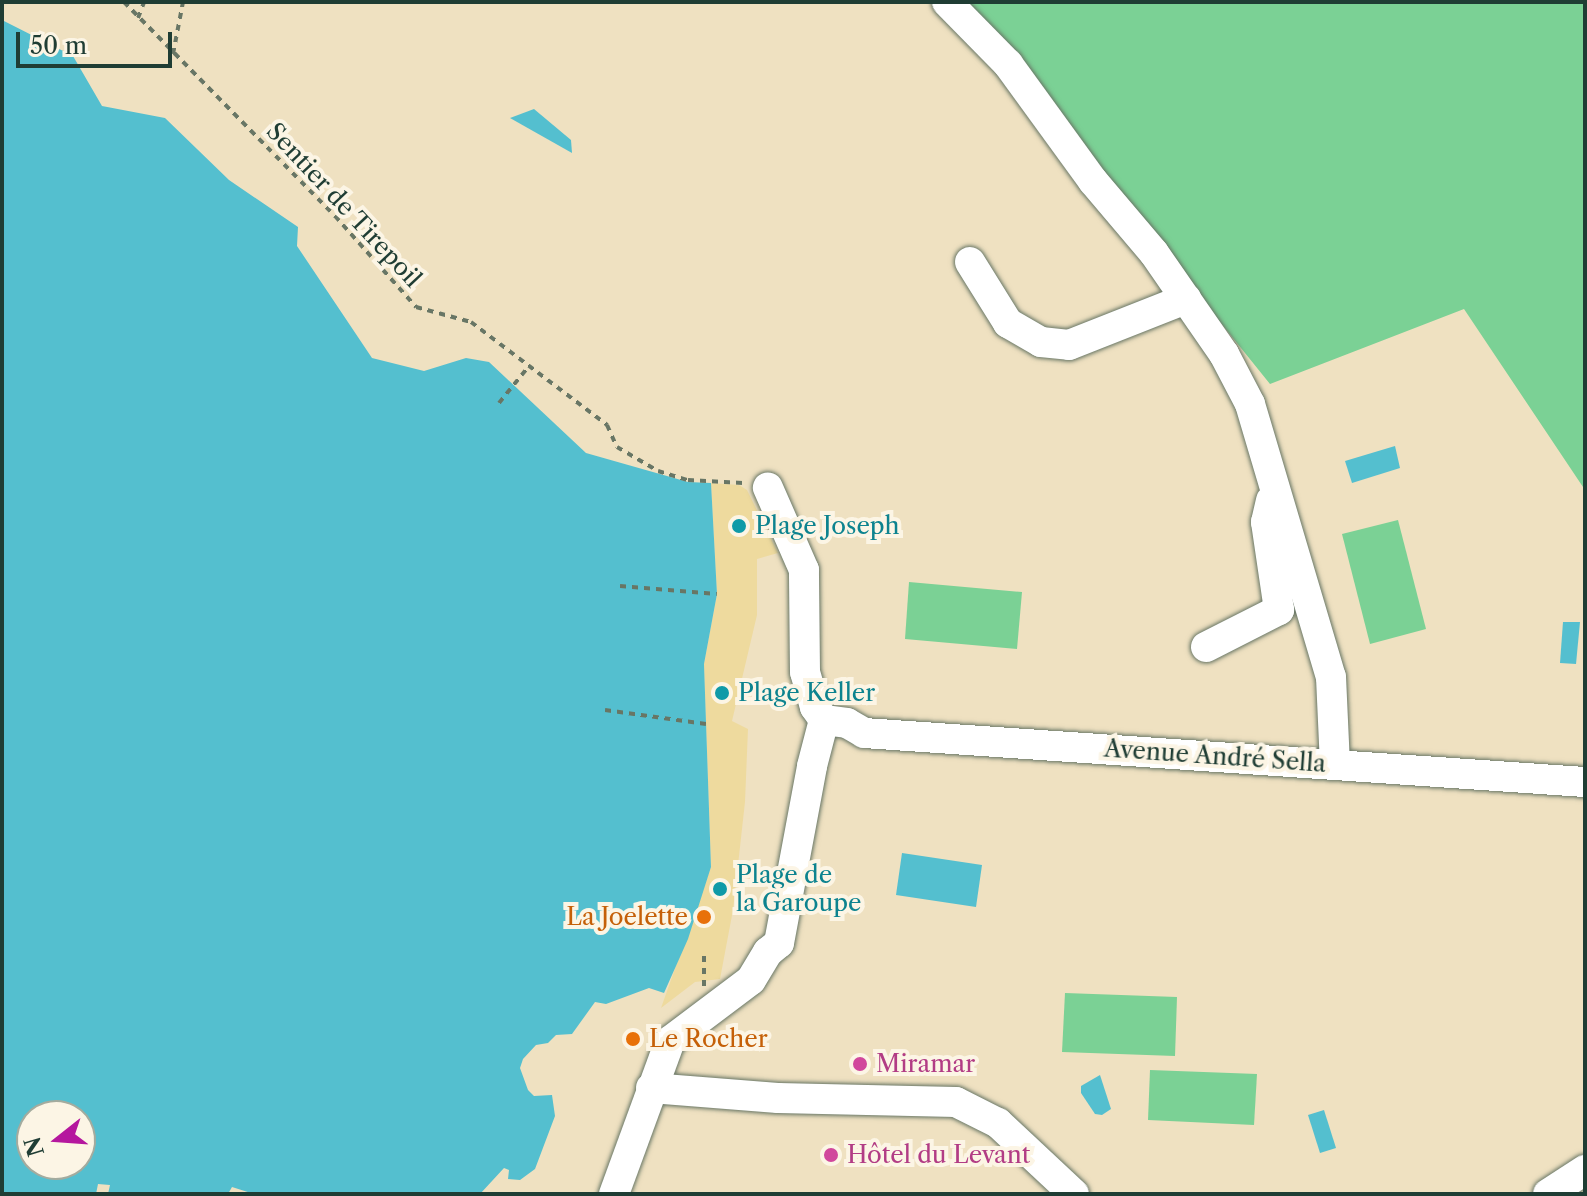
<!DOCTYPE html>
<meta charset="utf-8">
<style>
body{margin:0}
#map{position:relative;width:1587px;height:1196px;overflow:hidden;background:#efe1c1;font-family:"Libre Caslon Text",serif}
div>[style]{position:absolute}
[style*='--x']{left:calc(var(--x)*1px);top:calc(var(--y)*1px);width:calc(var(--w)*1px);rotate:calc(var(--a)*1deg)}
.green>*{inset:0;background:#7bd195}
.sand>*{inset:0;background:#eeda9e}
.water>*{inset:0;background:#54bfcf}
.path>*{height:4px;margin-top:-2px;transform-origin:0;background:repeating-linear-gradient(90deg,#687665 0 6px,transparent 0 12px)}
.roads{filter:drop-shadow(0 0 2px #687665) drop-shadow(0 0 2px #687665)}
.minor>*{height:30px;margin:-15px;padding:0 15px;transform-origin:15px;border-radius:15px;background:#fff}
.dots>*{width:22px;height:22px;translate:-50% -50%;box-sizing:border-box;border:4px solid #fcf5e5;border-radius:50%}
span{translate:-50% -50%;white-space:nowrap;text-align:center;line-height:1.15;-webkit-text-stroke:8px #fcf5e5;paint-order:stroke}
.street-label{font-size:24px;color:#1f3d34}
.culture-label{font-size:24px;color:#0d838f}
.left{translate:0 -50%;text-align:left}
.food-label{font-size:24px;color:#c56008}
.right{translate:-100% -50%;text-align:right}
.hotel-label{font-size:24px;color:#b23c85}
.frame{position:absolute;inset:0;border:4px solid #1f3d34;pointer-events:none}
.north{position:absolute;left:16px;top:1100px;width:80px;height:80px;box-sizing:border-box;background:#fcf5e5;border:2px solid #a4ab9e;border-radius:50%;rotate:253deg;font-size:22px;font-weight:700;line-height:32px;text-align:center;color:#1f3d34}
.north::after{content:'';display:block;margin:auto;width:28px;height:36px;background:#b5179e;clip-path:polygon(50% 0,100% 100%,50% 72%,0 100%)}
.scale{position:absolute;left:16px;top:32px;width:156px;height:36px;box-sizing:border-box;border:4px solid #1f3d34;border-top:0;padding-left:10px;font-size:24px;line-height:28px;white-space:nowrap;color:#1f3d34;-webkit-text-stroke:6px #fcf5e5;paint-order:stroke}
</style>
<div id="map">
<div class="green">
<div style="clip-path:polygon(962px 2px,1585px 2px,1585px 490px,1464px 309px,1270px 384px)"></div>
<div style="clip-path:polygon(1398px 520px,1426px 629px,1370px 644px,1342px 534px)"></div>
<div style="clip-path:polygon(909px 582px,1022px 592px,1017px 649px,905px 639px)"></div>
<div style="clip-path:polygon(1065px 993px,1177px 997px,1175px 1056px,1062px 1052px)"></div>
<div style="clip-path:polygon(1150px 1070px,1257px 1074px,1254px 1125px,1148px 1120px)"></div>
</div>
<div class="sand">
<div style="clip-path:polygon(711px 483px,739px 485px,747px 490px,778px 553px,757px 559px,757px 615px,732px 721px,748px 729px,745px 802px,733px 910px,720px 979px,695px 982px,661px 1008px,711px 867px,704px 664px,717px 594px)"></div>
</div>
<div class="water">
<div style="clip-path:polygon(evenodd,2px 20px,73px 56px,102px 106px,165px 118px,229px 180px,298px 227px,297px 246px,372px 358px,424px 371px,466px 358px,489px 362px,586px 453px,688px 482px,711px 483px,717px 594px,704px 664px,711px 867px,688px 939px,664px 993px,649px 988px,606px 1004px,595px 1002px,572px 1034px,556px 1035px,548px 1043px,536px 1045px,523px 1059px,520px 1068px,528px 1090px,534px 1096px,552px 1095px,555px 1116px,535px 1169px,520px 1180px,508px 1179px,509px 1170px,504px 1168px,480px 1194px,254px 1194px,232px 1187px,228px 1194px,108px 1194px,110px 1185px,98px 1184px,96px 1194px,2px 1194px,2px 20px,80px 1116px,80px 1164px,32px 1164px,32px 1116px,80px 1116px)"></div>
<div style="clip-path:polygon(534px 109px,571px 140px,572px 153px,510px 118px)"></div>
<div style="clip-path:polygon(1395px 446px,1400px 468px,1352px 483px,1345px 461px)"></div>
<div style="clip-path:polygon(1563px 622px,1580px 622px,1576px 664px,1560px 663px)"></div>
<div style="clip-path:polygon(902px 853px,982px 865px,976px 907px,896px 895px)"></div>
<div style="clip-path:polygon(1100px 1075px,1111px 1109px,1102px 1115px,1095px 1114px,1081px 1093px,1081px 1086px)"></div>
<div style="clip-path:polygon(1324px 1110px,1336px 1148px,1320px 1153px,1308px 1115px)"></div>
</div>
<div class="path">
<div style="--x:124;--y:2;--w:301;--a:45.4"></div>
<div style="--x:335;--y:216;--w:122;--a:48.3"></div>
<div style="--x:416;--y:307;--w:57;--a:15.3"></div>
<div style="--x:471;--y:322;--w:171;--a:37.1"></div>
<div style="--x:607;--y:425;--w:24;--a:66"></div>
<div style="--x:617;--y:447;--w:48;--a:30.3"></div>
<div style="--x:658;--y:471;--w:31;--a:17"></div>
<div style="--x:688;--y:480;--w:55;--a:3.1"></div>
<div style="--x:138;--y:18;--w:17;--a:-69"></div>
<div style="--x:173;--y:54;--w:53;--a:-79.1"></div>
<div style="--x:499;--y:403;--w:48;--a:-51"></div>
<div style="--x:620;--y:586;--w:97;--a:4.7"></div>
<div style="--x:605;--y:710;--w:102;--a:7.9"></div>
<div style="--x:704;--y:986;--w:31;--a:-90"></div>
</div>
<div class="roads">
<div class="minor">
<div style="--x:947;--y:2;--w:87;--a:45.5"></div>
<div style="--x:1008;--y:64;--w:145;--a:54"></div>
<div style="--x:1093;--y:181;--w:94;--a:49.7"></div>
<div style="--x:1154;--y:253;--w:123;--a:55.3"></div>
<div style="--x:1224;--y:354;--w:56;--a:62.5"></div>
<div style="--x:1250;--y:404;--w:285;--a:73.5"></div>
<div style="--x:1331;--y:677;--w:87;--a:87.4"></div>
<div style="--x:970;--y:262;--w:72;--a:58.1"></div>
<div style="--x:1008;--y:323;--w:38;--a:30"></div>
<div style="--x:1041;--y:342;--w:28;--a:6"></div>
<div style="--x:1069;--y:345;--w:126;--a:-21.5"></div>
<div style="--x:1206;--y:647;--w:82;--a:-26.9"></div>
<div style="--x:1279;--y:610;--w:89;--a:-98.4"></div>
<div style="--x:1266;--y:522;--w:22;--a:-77"></div>
<div style="--x:824;--y:720;--w:23;--a:7"></div>
<div style="--x:847;--y:723;--w:20;--a:30"></div>
<div style="--x:864;--y:733;--w:723;--a:3.89"></div>
<div style="--x:651;--y:1088;--w:127;--a:4.5"></div>
<div style="--x:778;--y:1098;--w:178;--a:1.3"></div>
<div style="--x:956;--y:1102;--w:47;--a:26.6"></div>
<div style="--x:998;--y:1123;--w:104;--a:43.1"></div>
<div style="--x:614;--y:1194;--w:163;--a:-69.9"></div>
<div style="--x:670;--y:1041;--w:101;--a:-37"></div>
<div style="--x:751;--y:980;--w:33;--a:-59"></div>
<div style="--x:768;--y:952;--w:14;--a:-39"></div>
<div style="--x:779;--y:943;--w:180;--a:-79.4"></div>
<div style="--x:812;--y:766;--w:48;--a:-75.4"></div>
<div style="--x:824;--y:720;--w:16;--a:-125"></div>
<div style="--x:815;--y:707;--w:36;--a:-106"></div>
<div style="--x:805;--y:672;--w:102;--a:-90.6"></div>
<div style="--x:804;--y:570;--w:90;--a:-113.7"></div>
<div style="--x:1548;--y:1194;--w:44;--a:-33"></div>
</div>
</div>
<div class="dots">
<div style="left:739px;top:526px;background:#0f9aa8"></div>
<div style="left:722px;top:693px;background:#0f9aa8"></div>
<div style="left:720px;top:889px;background:#0f9aa8"></div>
<div style="left:704px;top:917px;background:#e8710a"></div>
<div style="left:633px;top:1039px;background:#e8710a"></div>
<div style="left:860px;top:1064px;background:#d1479c"></div>
<div style="left:831px;top:1155px;background:#d1479c"></div>
</div>
<div class="street-label">
<span style="left:344px;top:205px;rotate:47deg">Sentier de Tirepoil</span>
<span style="left:1215px;top:756px;rotate:4deg">Avenue André Sella</span>
</div>
<div class="culture-label">
<span class="left" style="left:755px;top:526px">Plage Joseph</span>
<span class="left" style="left:738px;top:693px">Plage Keller</span>
<span class="left" style="left:736px;top:889px">Plage de<br>la Garoupe</span>
</div>
<div class="food-label">
<span class="right" style="left:688px;top:917px">La Joelette</span>
<span class="left" style="left:649px;top:1039px">Le Rocher</span>
</div>
<div class="hotel-label">
<span class="left" style="left:876px;top:1064px">Miramar</span>
<span class="left" style="left:847px;top:1155px">Hôtel du Levant</span>
</div>
<div class="frame"></div>
<div class="north">N</div>
<div class="scale">50 m</div>
</div>
